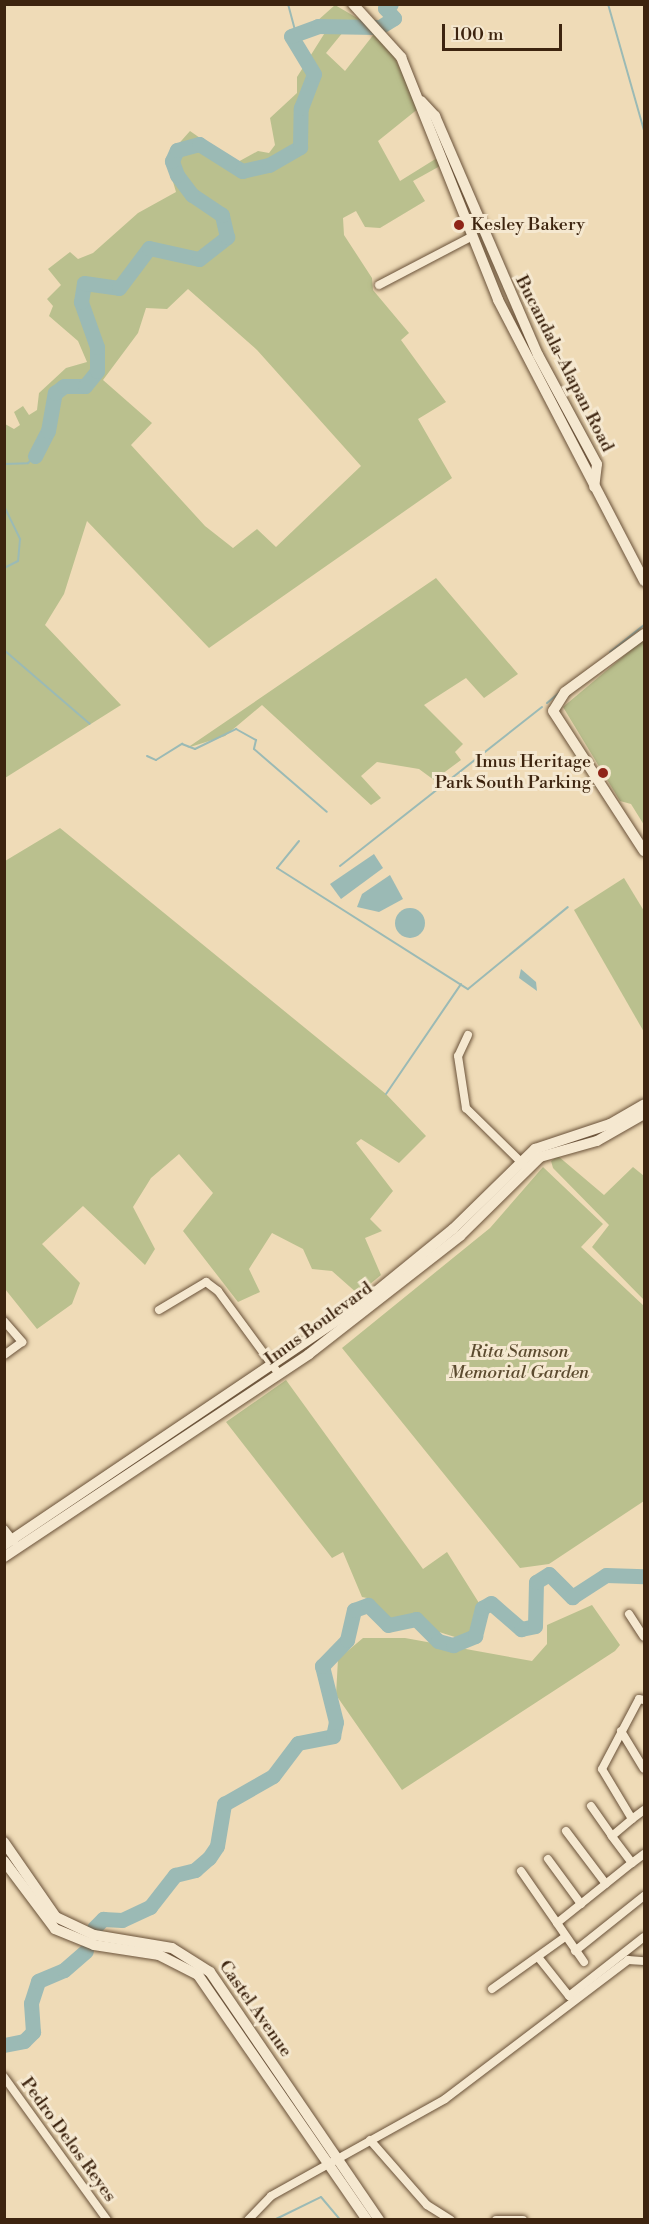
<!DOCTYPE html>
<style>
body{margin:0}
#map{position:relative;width:649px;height:2224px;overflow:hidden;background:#efdbb7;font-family:"Libre Bodoni",serif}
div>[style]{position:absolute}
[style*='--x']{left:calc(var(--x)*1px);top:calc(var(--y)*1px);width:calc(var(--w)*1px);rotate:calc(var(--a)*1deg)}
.green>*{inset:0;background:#bac08e}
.water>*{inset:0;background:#9bbab5}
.round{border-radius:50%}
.stream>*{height:2px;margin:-1px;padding:0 1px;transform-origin:1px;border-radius:1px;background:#9bbab5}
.river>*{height:15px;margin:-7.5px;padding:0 7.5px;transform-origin:7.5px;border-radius:7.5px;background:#9bbab5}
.roads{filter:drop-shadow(0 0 2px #6a5239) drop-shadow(0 0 2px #6a5239)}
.street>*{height:8px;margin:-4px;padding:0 4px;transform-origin:4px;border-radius:4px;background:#f5e8d0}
.secondary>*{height:10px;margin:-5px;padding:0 5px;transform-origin:5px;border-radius:5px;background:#f5e8d0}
.dots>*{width:16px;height:16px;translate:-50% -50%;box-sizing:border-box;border:3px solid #f5e8d0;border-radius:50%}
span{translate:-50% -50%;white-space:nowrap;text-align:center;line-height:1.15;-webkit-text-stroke:6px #f5e8d0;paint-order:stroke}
.poi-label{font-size:18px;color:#3d240f}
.left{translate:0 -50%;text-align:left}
.right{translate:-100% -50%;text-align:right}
.street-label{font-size:18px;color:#3d240f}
.park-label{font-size:18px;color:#5c4b2f;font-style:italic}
.frame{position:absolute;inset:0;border:6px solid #3d240f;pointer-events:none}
.scale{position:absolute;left:442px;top:24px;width:120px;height:27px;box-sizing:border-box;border:3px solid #3d240f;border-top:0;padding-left:8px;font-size:18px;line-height:21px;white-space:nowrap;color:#3d240f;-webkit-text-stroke:4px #f5e8d0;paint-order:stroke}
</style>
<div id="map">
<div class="green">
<div style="clip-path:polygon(evenodd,335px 5px,376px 29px,361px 34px,348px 26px,326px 53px,345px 71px,374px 34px,393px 54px,419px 108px,378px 141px,400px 181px,437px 158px,440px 166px,413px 181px,425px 201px,380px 228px,365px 227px,356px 211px,343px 218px,344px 235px,372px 278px,373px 290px,409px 333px,401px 340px,446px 402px,418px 419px,452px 478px,209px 648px,87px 521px,64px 594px,45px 625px,121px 705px,5px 778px,5px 424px,14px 429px,20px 425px,14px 412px,23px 406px,29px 415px,37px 410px,39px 393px,66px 368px,87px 362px,78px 341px,49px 316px,53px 306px,47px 299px,61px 285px,48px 269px,70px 252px,78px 259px,93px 253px,138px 213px,176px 192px,166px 158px,190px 131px,236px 163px,258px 151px,269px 153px,275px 145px,270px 118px,297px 93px,297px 77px,326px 31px,316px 22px,335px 5px,188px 289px,257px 350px,361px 466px,276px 547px,257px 529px,233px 548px,205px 526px,131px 445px,152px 423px,103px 380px,138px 333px,146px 308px,167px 309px,188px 289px)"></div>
<div style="clip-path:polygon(436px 578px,518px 674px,484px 698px,466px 678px,424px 705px,463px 744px,455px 752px,461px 760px,434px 780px,419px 769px,377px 762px,361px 776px,381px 798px,371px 805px,262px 705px,225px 736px,187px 748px)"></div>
<div style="clip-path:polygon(644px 639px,644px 825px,631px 804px,620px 801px,563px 707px)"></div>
<div style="clip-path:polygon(60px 828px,386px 1094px,426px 1136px,399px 1163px,361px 1139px,356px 1143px,393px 1191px,370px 1219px,382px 1231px,365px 1238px,381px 1275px,358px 1294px,332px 1271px,312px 1269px,303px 1249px,272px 1233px,249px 1269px,260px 1292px,238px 1302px,183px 1231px,213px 1193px,179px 1154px,151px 1178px,133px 1207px,155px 1249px,145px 1265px,83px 1206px,42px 1244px,80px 1283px,72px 1304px,37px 1329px,5px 1289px,5px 861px)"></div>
<div style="clip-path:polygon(624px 878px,644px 911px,644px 1032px,574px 910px)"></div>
<div style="clip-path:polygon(558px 1156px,604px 1195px,633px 1167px,644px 1176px,644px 1300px,592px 1247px,609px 1225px,553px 1168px,551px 1161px)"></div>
<div style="clip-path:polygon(543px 1167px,603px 1224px,581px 1247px,644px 1306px,644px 1501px,549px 1564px,520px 1568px,342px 1348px,490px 1228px)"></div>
<div style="clip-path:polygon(286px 1380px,423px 1569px,447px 1552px,479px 1603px,472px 1634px,458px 1638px,436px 1631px,421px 1616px,392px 1624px,372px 1599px,362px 1597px,343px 1552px,332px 1558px,226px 1422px)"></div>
<div style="clip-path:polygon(592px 1605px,620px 1645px,615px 1651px,402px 1790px,336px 1695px,338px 1659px,363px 1638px,405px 1638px,532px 1661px,547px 1644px,547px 1625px)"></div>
</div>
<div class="water">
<div style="clip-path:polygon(374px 854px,383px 868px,341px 899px,330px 884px)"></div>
<div style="clip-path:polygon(390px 875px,403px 899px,379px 912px,357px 907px,362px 894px)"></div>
<div class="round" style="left:395px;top:908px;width:30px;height:30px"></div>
<div style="clip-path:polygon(521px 969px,536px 982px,537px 991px,519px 978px)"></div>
</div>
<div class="stream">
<div style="--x:288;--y:4;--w:28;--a:75"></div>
<div style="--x:608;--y:4;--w:131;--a:74.1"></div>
<div style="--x:4;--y:464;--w:24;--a:-2"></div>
<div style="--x:28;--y:463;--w:10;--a:-45"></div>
<div style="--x:4;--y:506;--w:37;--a:64"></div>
<div style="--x:20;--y:539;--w:22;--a:95"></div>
<div style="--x:18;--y:561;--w:16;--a:153"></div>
<div style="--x:4;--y:650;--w:113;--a:40.7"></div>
<div style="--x:610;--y:652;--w:43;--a:-38.5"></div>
<div style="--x:547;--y:703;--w:16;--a:-40"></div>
<div style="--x:147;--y:756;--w:10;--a:24"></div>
<div style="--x:156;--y:760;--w:31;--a:-32"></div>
<div style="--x:182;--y:744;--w:14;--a:21"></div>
<div style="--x:195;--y:749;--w:46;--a:-26"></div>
<div style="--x:236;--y:729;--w:23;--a:29"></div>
<div style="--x:256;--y:740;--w:9;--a:103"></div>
<div style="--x:254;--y:749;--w:96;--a:40.8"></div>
<div style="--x:299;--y:841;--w:35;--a:129"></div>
<div style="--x:277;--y:868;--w:226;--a:32.4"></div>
<div style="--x:468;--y:989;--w:129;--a:-39.4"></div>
<div style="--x:340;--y:866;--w:257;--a:-38.2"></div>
<div style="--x:386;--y:1094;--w:133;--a:-55.7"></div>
<div style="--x:274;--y:2220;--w:52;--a:-26.1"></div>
<div style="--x:321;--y:2197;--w:30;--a:50"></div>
</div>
<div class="river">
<div style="--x:383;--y:25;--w:13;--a:-32"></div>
<div style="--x:394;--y:18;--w:13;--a:-132"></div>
<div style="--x:385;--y:8;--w:7;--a:-34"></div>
<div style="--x:35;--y:456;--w:28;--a:-63"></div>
<div style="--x:48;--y:431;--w:39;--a:-80"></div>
<div style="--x:55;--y:393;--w:11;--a:-38"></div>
<div style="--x:64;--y:386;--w:21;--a:0"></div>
<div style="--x:85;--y:386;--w:19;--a:-51"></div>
<div style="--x:97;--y:371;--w:24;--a:-90"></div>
<div style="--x:97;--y:347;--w:48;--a:-109.6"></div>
<div style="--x:81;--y:302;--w:19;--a:-81"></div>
<div style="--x:84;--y:283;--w:35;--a:8"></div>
<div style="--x:119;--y:288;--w:50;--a:-53.1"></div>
<div style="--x:149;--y:248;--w:51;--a:12.4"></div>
<div style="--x:199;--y:259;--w:36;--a:-38"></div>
<div style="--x:227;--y:237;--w:23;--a:-103"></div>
<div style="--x:222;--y:215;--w:36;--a:-146"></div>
<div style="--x:192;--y:195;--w:25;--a:-127"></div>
<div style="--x:177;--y:175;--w:15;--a:-110"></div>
<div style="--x:172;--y:161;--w:12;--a:-66"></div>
<div style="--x:177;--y:150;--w:23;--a:-15"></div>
<div style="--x:199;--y:144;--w:51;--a:32.1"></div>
<div style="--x:242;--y:171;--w:28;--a:-13"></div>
<div style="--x:269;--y:165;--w:36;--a:-30"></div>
<div style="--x:300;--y:147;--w:39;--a:-89"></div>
<div style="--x:301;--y:108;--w:36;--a:-69"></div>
<div style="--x:314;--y:74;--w:44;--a:-121.2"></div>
<div style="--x:291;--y:36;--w:29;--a:-20"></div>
<div style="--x:318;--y:26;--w:58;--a:1"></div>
<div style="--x:94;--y:1928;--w:13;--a:-45"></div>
<div style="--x:103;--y:1919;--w:19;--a:3"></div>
<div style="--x:122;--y:1920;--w:31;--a:-25"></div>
<div style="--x:150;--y:1907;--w:41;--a:-52"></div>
<div style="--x:175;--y:1875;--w:21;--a:-14"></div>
<div style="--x:195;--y:1870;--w:18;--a:-41"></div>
<div style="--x:209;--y:1858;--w:14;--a:-56"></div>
<div style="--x:217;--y:1846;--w:43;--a:-80.5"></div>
<div style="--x:224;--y:1804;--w:56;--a:-29.7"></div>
<div style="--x:273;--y:1776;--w:41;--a:-52.9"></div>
<div style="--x:298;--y:1743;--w:36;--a:-11"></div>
<div style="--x:333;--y:1736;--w:14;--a:-78"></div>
<div style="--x:336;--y:1722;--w:58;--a:-104"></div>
<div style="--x:322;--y:1666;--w:36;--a:-46"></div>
<div style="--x:347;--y:1640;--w:31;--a:-77"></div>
<div style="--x:354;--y:1610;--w:15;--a:-20"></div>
<div style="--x:368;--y:1605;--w:28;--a:45"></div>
<div style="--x:388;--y:1625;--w:29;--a:-12"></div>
<div style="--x:416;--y:1619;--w:31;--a:45"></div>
<div style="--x:438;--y:1641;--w:16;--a:15"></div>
<div style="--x:453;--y:1645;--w:24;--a:-22"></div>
<div style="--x:475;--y:1636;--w:29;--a:-76"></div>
<div style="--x:482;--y:1608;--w:10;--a:-29"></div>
<div style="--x:491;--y:1603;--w:40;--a:41"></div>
<div style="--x:521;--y:1629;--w:14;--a:-12"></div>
<div style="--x:535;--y:1626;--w:44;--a:-88.7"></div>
<div style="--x:536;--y:1582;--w:15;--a:-32"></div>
<div style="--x:549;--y:1574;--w:33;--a:45"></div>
<div style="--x:572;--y:1597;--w:40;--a:-32.9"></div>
<div style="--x:606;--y:1575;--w:38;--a:2"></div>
<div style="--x:4;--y:2045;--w:20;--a:-11"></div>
<div style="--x:24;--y:2041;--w:13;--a:-45"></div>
<div style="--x:33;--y:2032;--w:29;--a:-94"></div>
<div style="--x:31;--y:2003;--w:23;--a:-72"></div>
<div style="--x:38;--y:1981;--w:28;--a:-23"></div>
<div style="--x:64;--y:1970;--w:29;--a:-41"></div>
</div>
<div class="roads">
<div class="street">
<div style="--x:379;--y:285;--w:104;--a:-27.6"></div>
<div style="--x:468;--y:1035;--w:23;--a:115"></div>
<div style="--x:458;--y:1056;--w:53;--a:81.3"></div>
<div style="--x:466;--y:1108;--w:83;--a:44.5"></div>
<div style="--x:159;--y:1310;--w:55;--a:-30.8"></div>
<div style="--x:206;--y:1282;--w:15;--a:37"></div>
<div style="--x:218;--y:1291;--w:103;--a:53.7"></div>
<div style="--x:4;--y:1321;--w:28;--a:49"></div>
<div style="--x:22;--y:1342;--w:22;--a:144"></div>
<div style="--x:4;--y:1529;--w:16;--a:52"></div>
<div style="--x:629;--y:1614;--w:27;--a:57"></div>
<div style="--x:621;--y:1731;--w:44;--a:58.8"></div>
<div style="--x:591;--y:1806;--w:37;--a:55"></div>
<div style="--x:632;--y:1819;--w:15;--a:-37"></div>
<div style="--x:566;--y:1831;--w:66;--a:53"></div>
<div style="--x:548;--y:1859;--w:56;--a:53.7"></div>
<div style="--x:632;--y:1863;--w:15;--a:-37"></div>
<div style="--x:521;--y:1871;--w:63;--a:55.3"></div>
<div style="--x:575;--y:1951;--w:88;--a:-38.6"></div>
<div style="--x:538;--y:1957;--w:50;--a:51.5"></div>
<div style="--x:569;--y:1996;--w:95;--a:-38.2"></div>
<div style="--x:584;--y:1962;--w:47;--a:-124.7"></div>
<div style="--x:557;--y:1923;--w:96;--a:-38.7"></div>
<div style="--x:632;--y:1863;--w:34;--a:-127"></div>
<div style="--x:612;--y:1836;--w:26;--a:-40"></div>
<div style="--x:632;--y:1819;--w:58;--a:-121"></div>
<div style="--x:602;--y:1769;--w:79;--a:-62.1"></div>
<div style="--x:639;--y:1699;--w:5;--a:11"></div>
<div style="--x:492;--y:1989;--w:90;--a:-35.5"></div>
<div style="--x:4;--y:2077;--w:176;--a:54.2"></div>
<div style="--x:370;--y:2140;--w:86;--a:48.8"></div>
<div style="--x:427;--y:2205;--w:28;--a:32"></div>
<div style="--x:248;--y:2220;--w:33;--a:-46"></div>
<div style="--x:271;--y:2196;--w:199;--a:-29.1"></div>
<div style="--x:445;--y:2099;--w:230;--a:-37.2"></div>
<div style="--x:628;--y:1960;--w:16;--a:4"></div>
<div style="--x:496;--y:2220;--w:27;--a:0"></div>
</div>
<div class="secondary">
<div style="--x:353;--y:4;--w:72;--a:47.8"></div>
<div style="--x:401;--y:57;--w:262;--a:68.2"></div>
<div style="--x:498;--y:300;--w:317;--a:62.5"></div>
<div style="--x:421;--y:101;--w:21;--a:47"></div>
<div style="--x:435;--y:116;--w:260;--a:66.7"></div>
<div style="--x:538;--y:355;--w:124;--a:61.6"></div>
<div style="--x:597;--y:464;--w:23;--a:97"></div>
<div style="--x:644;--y:634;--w:98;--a:143.7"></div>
<div style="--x:565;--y:692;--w:22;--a:122"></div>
<div style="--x:553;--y:711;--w:167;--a:57"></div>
<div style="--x:4;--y:1545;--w:424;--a:-34"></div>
<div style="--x:356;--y:1308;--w:125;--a:-39.2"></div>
<div style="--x:453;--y:1229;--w:115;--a:-44.3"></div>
<div style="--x:535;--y:1149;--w:79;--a:-18.4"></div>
<div style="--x:610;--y:1124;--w:39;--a:-30"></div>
<div style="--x:4;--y:1557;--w:366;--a:-33.6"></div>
<div style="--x:309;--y:1354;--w:192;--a:-38"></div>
<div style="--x:460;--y:1236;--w:112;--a:-44.6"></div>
<div style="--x:540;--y:1157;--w:59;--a:-15.7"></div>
<div style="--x:597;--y:1141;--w:54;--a:-29.9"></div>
<div style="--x:4;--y:1842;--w:91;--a:55.3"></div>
<div style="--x:56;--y:1917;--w:42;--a:25.3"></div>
<div style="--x:94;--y:1935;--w:79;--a:9.5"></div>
<div style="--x:172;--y:1948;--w:45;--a:32.3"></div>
<div style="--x:210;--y:1972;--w:300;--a:55.7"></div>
<div style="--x:4;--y:1861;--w:85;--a:53.1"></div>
<div style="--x:55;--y:1929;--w:42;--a:22.3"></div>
<div style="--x:94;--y:1945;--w:66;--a:8.7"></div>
<div style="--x:159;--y:1955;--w:44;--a:27.1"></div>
<div style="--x:198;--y:1975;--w:298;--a:55.4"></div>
</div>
</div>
<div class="dots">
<div style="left:459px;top:225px;background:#8f2418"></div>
<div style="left:603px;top:773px;background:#8f2418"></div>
</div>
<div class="poi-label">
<span class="left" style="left:471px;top:225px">Kesley Bakery</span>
<span class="right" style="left:591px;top:773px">Imus Heritage<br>Park South Parking</span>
</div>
<div class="street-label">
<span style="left:564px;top:364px;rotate:63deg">Bucandala-Alapan Road</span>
<span style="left:319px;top:1324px;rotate:-36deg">Imus Boulevard</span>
<span style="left:255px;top:2009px;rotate:55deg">Castel Avenue</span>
<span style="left:68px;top:2140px;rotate:54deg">Pedro Delos Reyes</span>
</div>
<div class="park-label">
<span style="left:519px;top:1363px">Rita Samson<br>Memorial Garden</span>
</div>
<div class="frame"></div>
<div class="scale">100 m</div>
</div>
